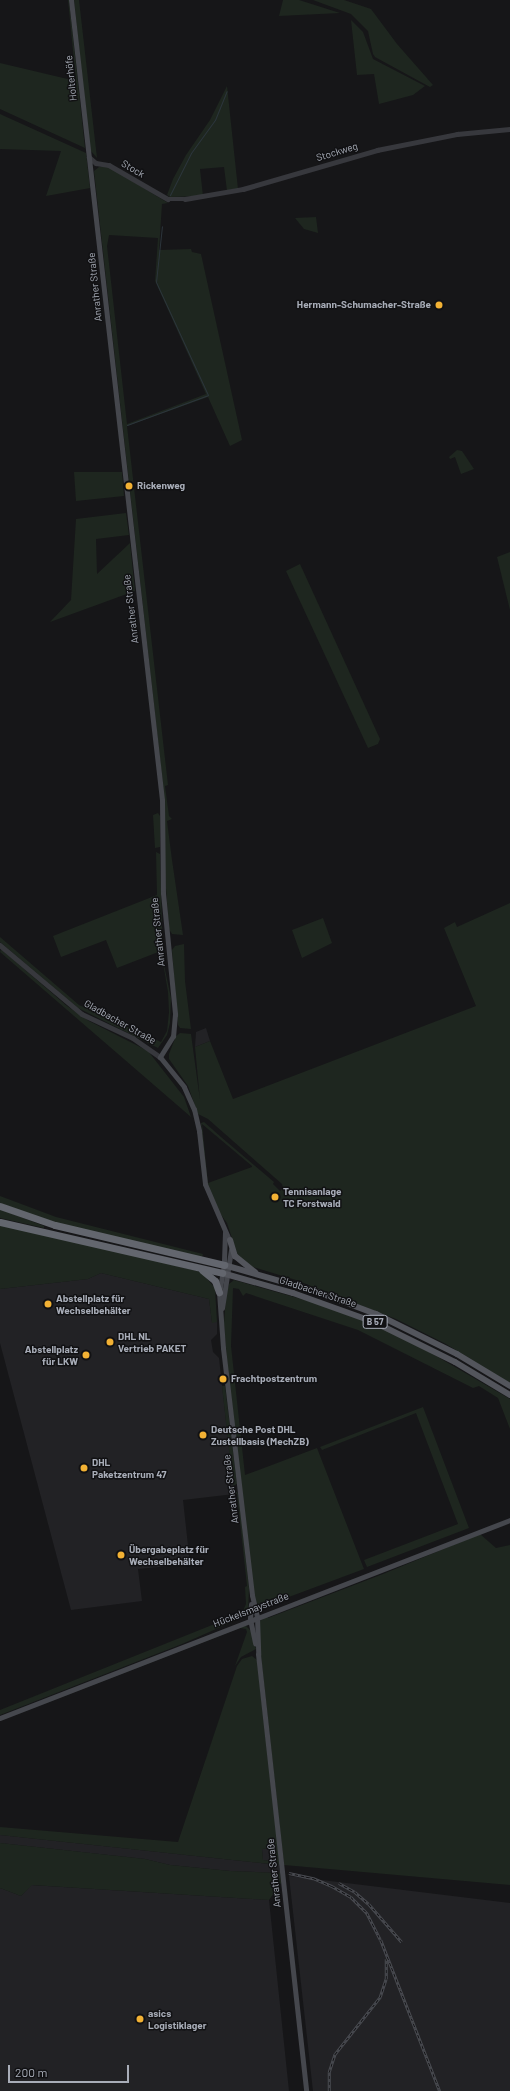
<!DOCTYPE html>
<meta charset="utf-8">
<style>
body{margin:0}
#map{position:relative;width:510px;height:2091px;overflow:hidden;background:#161618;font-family:Barlow,sans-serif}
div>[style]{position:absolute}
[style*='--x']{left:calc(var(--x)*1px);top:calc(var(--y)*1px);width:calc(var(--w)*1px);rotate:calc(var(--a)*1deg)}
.built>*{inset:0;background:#222225}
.green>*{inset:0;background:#1e261f}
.stream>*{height:1px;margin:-0.5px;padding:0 0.5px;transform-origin:0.5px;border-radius:0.5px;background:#2c353c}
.tertiary>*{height:4.5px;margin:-2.25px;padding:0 2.25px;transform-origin:2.25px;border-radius:2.25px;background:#37383d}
.secondary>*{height:5px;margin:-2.5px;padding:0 2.5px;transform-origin:2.5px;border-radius:2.5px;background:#45474d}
.primary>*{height:6px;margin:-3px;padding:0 3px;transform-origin:3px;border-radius:3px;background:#53555c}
.motorway>*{height:7px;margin:-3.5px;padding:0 3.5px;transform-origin:3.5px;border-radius:3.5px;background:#63666e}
.rail>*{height:2.5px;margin-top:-1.25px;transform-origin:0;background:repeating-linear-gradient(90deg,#111113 0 3px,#4a4c52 0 6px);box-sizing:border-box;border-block:1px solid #4a4c52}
.dots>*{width:11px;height:11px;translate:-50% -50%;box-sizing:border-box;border:2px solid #111113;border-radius:50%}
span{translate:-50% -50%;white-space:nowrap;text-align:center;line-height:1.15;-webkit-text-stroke:3px #111113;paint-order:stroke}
.shield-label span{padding:1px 3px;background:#111113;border:1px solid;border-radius:3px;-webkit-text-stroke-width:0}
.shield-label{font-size:9px;color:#a8adb8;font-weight:700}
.street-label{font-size:10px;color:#a8adb8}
.poi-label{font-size:10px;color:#a8adb8;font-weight:700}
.right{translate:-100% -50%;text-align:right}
.left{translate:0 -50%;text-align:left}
.scale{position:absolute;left:8px;top:2065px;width:121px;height:18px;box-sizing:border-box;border:2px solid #a8adb8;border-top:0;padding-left:5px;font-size:12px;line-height:14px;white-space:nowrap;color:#a8adb8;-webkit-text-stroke:3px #111113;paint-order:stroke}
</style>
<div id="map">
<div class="built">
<div style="clip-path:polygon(206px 1028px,210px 1041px,195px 1047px,196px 1032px)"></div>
<div style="clip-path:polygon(101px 1273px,209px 1299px,212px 1322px,217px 1322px,217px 1334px,211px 1340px,213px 1352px,219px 1358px,234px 1494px,183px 1500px,190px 1564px,138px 1569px,142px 1601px,71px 1610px,0 1343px,0 1289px,88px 1279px)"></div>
<div style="clip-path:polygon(0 1835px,279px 1865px,280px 1873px,230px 1871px,170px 1865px,145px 1859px,0 1843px)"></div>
<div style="clip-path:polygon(273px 1848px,273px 1861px,263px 1860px,262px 1849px)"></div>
<div style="clip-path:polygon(289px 1876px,510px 1903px,510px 2091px,313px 2091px)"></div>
<div style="clip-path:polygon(31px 1885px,269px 1900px,289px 2091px,0 2091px,0 1888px,21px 1896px)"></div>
</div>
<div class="green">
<div style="clip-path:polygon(68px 0,69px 0,85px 148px,0 109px,0 63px,76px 81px)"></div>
<div style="clip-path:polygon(74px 0,79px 0,97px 158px,90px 150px)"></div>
<div style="clip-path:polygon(283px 0,299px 0,340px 13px,279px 16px)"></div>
<div style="clip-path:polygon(313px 0,344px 0,371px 9px,397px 44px,433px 85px,430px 87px,375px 57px,373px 54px,368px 31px,351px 14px)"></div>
<div style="clip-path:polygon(351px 20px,363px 32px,373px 59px,425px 86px,413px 95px,379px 104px,374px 74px,357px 75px)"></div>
<div style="clip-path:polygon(227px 86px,238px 189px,227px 191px,224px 167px,200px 169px,203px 196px,170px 197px,167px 195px,173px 179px,186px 155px,210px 120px)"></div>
<div style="clip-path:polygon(0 114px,86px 153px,90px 188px,46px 196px,61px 151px,0 149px)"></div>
<div style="clip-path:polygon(evenodd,99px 167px,109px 167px,168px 203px,162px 204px,159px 250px,191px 249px,192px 252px,201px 254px,242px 440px,230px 446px,208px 397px,127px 426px,168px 785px,165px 786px,169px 816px,172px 819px,167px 821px,172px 860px,183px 935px,172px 934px,169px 929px,165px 875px,163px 785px,94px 171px,99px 167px,109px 235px,158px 238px,155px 281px,206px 394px,127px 424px,107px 246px,109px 235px)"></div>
<div style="clip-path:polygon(316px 217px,318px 233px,304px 229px,295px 218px)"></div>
<div style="clip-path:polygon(457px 450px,462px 451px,474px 469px,461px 474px,455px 457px,450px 459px,449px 457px)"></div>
<div style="clip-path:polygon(74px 472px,122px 472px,124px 496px,76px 501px)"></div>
<div style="clip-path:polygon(126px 513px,129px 535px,96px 539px,97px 574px,130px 543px,135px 591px,50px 622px,71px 600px,76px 519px)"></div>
<div style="clip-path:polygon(510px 552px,510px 610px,497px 557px)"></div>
<div style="clip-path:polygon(300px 564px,380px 739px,378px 744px,368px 748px,286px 571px)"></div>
<div style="clip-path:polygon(158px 813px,160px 816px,160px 847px,155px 848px,153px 815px)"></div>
<div style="clip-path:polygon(156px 852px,160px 854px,163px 960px,171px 998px,170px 1023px,167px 1035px,158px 1048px,78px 1008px,0 942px,0 937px,79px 1005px,161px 1042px,167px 1031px,169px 1012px,168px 992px,161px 951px,117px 968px,106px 940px,61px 957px,53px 936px,157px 895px)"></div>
<div style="clip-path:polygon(evenodd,510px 903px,510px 1383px,446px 1344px,396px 1319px,296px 1280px,253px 1267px,239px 1259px,227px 1223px,217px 1209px,207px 1184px,201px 1123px,204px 1122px,221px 1137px,274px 1182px,273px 1184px,280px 1191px,283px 1188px,282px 1184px,208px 1119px,198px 1114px,188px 1086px,169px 1059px,169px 1054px,176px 1036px,180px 1033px,191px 1034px,200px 1100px,195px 1047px,210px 1041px,233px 1099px,476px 1006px,444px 928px,455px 922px,457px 927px,510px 903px,202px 1124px,252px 1166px,252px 1167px,208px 1183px,202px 1124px)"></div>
<div style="clip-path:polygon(323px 918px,332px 943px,302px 958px,292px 930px)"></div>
<div style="clip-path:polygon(184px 944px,185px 981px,191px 1029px,180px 1028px,178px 1025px,172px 950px,175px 946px)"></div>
<div style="clip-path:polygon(1px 949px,67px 1006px,89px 1021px,148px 1051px,184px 1097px,191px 1117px,0 952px)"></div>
<div style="clip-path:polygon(0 1196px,56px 1217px,203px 1254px,202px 1257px,51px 1222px,0 1203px)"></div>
<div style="clip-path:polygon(0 1209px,44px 1226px,44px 1228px,0 1218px)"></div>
<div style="clip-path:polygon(0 1223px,201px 1272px,215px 1288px,217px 1322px,212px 1323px,209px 1299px,101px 1273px,88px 1279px,0 1289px)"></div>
<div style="clip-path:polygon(234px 1280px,312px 1302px,364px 1321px,412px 1342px,510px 1399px,510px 1429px,498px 1398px,479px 1386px,473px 1388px,358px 1330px,246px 1293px,243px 1296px,239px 1289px,233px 1288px,231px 1346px,245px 1475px,317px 1448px,364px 1569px,262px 1607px,263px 1610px,256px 1602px,253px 1588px,227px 1360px,224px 1323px,226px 1296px,229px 1284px)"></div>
<div style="clip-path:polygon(222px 1386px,225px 1386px,237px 1484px,233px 1486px)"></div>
<div style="clip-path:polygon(423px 1407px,469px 1528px,367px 1567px,364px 1560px,458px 1524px,416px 1413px,322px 1450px,320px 1447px)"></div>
<div style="clip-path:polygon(234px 1491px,237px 1492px,239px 1496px,249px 1588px,248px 1615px,182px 1644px,0 1715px,0 1710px,242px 1613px,246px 1604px,245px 1587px,247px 1586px,237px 1494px,234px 1494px)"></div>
<div style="clip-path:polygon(480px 1534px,496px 1548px,510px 1545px,510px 1885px,284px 1865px,260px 1647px,260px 1621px,267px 1616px,268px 1618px,383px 1574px)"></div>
<div style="clip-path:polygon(245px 1625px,252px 1632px,256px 1649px,241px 1657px,235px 1666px,247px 1632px,246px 1629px,240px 1628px,0 1721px)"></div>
<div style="clip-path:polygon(evenodd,252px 1656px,257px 1660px,280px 1865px,0 1835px,0 1827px,178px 1842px,237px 1666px,242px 1659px,252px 1656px,273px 1848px,273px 1861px,263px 1860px,262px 1849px,273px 1848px)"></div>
<div style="clip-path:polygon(0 1843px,145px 1859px,170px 1865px,230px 1871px,280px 1873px,281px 1883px,269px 1900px,32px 1885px,21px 1896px,0 1888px)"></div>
</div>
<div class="stream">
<div style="--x:170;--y:195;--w:47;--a:-63.4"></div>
<div style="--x:191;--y:153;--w:41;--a:-54"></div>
<div style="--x:215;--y:120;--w:31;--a:-68"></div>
<div style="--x:127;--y:425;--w:86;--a:-20.3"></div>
<div style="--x:208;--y:395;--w:124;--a:-114.7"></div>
<div style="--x:156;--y:282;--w:56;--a:-83.9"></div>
</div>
<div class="tertiary">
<div style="--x:89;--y:157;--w:9;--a:41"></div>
<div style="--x:96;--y:163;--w:13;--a:9"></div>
<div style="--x:109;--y:165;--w:68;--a:30"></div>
<div style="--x:168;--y:199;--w:17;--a:0"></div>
<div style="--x:185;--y:199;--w:59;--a:-9.8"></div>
<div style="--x:243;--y:189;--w:140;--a:-16.2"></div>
<div style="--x:377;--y:150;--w:82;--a:-11.3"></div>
<div style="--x:457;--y:134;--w:53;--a:-5.4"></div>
<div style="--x:0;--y:945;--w:107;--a:40.1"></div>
<div style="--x:82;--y:1014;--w:56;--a:25.2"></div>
<div style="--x:133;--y:1038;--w:33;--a:35"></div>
</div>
<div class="secondary">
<div style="--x:71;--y:0;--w:805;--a:83.51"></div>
<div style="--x:162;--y:800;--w:93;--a:89.4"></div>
<div style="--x:163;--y:893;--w:122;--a:84.3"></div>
<div style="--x:175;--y:1014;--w:22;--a:95"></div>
<div style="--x:173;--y:1036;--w:25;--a:122"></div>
<div style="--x:160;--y:1057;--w:38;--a:51"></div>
<div style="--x:184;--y:1087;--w:24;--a:66"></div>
<div style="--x:194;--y:1109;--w:23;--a:77"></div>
<div style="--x:199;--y:1131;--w:53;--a:83.5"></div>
<div style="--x:205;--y:1184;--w:63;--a:66.7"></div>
<div style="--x:225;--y:1232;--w:33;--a:92"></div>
<div style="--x:224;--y:1265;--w:27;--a:100"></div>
<div style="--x:219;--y:1292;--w:56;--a:85.9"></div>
<div style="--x:223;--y:1348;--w:249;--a:83.3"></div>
<div style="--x:252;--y:1595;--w:23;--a:77"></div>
<div style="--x:257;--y:1617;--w:37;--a:88"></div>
<div style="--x:258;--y:1654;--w:440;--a:83.7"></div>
<div style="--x:222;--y:1308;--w:59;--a:-81.2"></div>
<div style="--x:251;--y:1604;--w:15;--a:94"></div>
<div style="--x:250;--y:1619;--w:25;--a:78"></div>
<div style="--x:0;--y:1718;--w:547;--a:-21.22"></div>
</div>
<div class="primary">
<div style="--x:230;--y:1240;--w:17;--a:73"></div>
<div style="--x:235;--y:1256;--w:26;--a:39"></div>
<div style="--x:224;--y:1265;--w:95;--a:15.9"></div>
<div style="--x:315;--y:1291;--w:65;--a:20.7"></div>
<div style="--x:376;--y:1314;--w:90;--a:26.3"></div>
<div style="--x:457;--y:1354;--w:62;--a:31.1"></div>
<div style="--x:222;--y:1273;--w:74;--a:15.7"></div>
<div style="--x:293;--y:1293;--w:86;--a:19.7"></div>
<div style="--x:374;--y:1322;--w:90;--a:26.3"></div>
<div style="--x:455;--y:1362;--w:64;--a:31"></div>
</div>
<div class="motorway">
<div style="--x:0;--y:1206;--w:58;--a:19.1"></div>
<div style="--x:55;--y:1225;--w:174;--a:13.3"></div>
<div style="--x:0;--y:1222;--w:228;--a:12.9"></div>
<div style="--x:202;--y:1270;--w:17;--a:40"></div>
<div style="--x:215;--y:1281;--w:12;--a:70"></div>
</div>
<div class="rail">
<div style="--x:289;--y:1873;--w:25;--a:12"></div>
<div style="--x:313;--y:1878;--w:21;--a:23"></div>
<div style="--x:332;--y:1886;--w:22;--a:30"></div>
<div style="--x:351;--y:1897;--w:23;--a:45"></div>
<div style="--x:367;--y:1913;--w:30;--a:63"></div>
<div style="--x:381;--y:1940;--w:162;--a:68.7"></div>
<div style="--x:339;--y:1883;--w:18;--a:29"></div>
<div style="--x:355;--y:1892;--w:18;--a:41"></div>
<div style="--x:369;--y:1904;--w:50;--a:49"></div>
<div style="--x:329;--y:2091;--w:19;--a:-90"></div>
<div style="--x:329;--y:2072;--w:19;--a:-72"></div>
<div style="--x:335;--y:2054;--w:73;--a:-51.7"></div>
<div style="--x:380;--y:1997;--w:19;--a:-72"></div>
<div style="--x:386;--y:1979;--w:20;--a:-90"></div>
</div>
<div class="dots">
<div style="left:439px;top:305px;background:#f2b134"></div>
<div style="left:129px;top:486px;background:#f2b134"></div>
<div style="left:275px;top:1197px;background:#f2b134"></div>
<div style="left:48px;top:1304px;background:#f2b134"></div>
<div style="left:110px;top:1342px;background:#f2b134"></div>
<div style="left:86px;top:1355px;background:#f2b134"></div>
<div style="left:223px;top:1379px;background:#f2b134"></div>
<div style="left:203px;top:1435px;background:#f2b134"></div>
<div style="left:84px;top:1468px;background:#f2b134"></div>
<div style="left:121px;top:1555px;background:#f2b134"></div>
<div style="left:140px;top:2019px;background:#f2b134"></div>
</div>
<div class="shield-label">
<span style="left:375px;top:1322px">B 57</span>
</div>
<div class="street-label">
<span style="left:71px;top:78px;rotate:-96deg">Holterhöfe</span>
<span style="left:337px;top:152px;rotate:-17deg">Stockweg</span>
<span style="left:133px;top:169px;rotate:30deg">Stock</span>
<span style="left:95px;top:287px;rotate:-96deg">Anrather Straße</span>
<span style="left:131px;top:609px;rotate:-97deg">Anrather Straße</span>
<span style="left:158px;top:932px;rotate:-96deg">Anrather Straße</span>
<span style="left:120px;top:1022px;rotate:29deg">Gladbacher Straße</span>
<span style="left:318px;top:1292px;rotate:18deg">Gladbacher Straße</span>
<span style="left:231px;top:1489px;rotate:-97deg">Anrather Straße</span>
<span style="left:251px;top:1610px;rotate:-21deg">Hückelsmaystraße</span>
<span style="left:274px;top:1873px;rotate:-96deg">Anrather Straße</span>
</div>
<div class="poi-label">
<span class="right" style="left:431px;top:305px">Hermann-Schumacher-Straße</span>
<span class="left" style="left:137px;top:486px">Rickenweg</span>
<span class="left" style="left:283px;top:1197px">Tennisanlage<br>TC Forstwald</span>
<span class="left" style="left:56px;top:1304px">Abstellplatz für<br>Wechselbehälter</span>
<span class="left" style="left:118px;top:1342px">DHL NL<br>Vertrieb PAKET</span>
<span class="right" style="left:78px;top:1355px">Abstellplatz<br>für LKW</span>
<span class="left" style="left:231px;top:1379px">Frachtpostzentrum</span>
<span class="left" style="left:211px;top:1435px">Deutsche Post DHL<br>Zustellbasis (MechZB)</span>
<span class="left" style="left:92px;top:1468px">DHL<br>Paketzentrum 47</span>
<span class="left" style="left:129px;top:1555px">Übergabeplatz für<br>Wechselbehälter</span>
<span class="left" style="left:148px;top:2019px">asics<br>Logistiklager</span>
</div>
<div class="scale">200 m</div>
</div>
